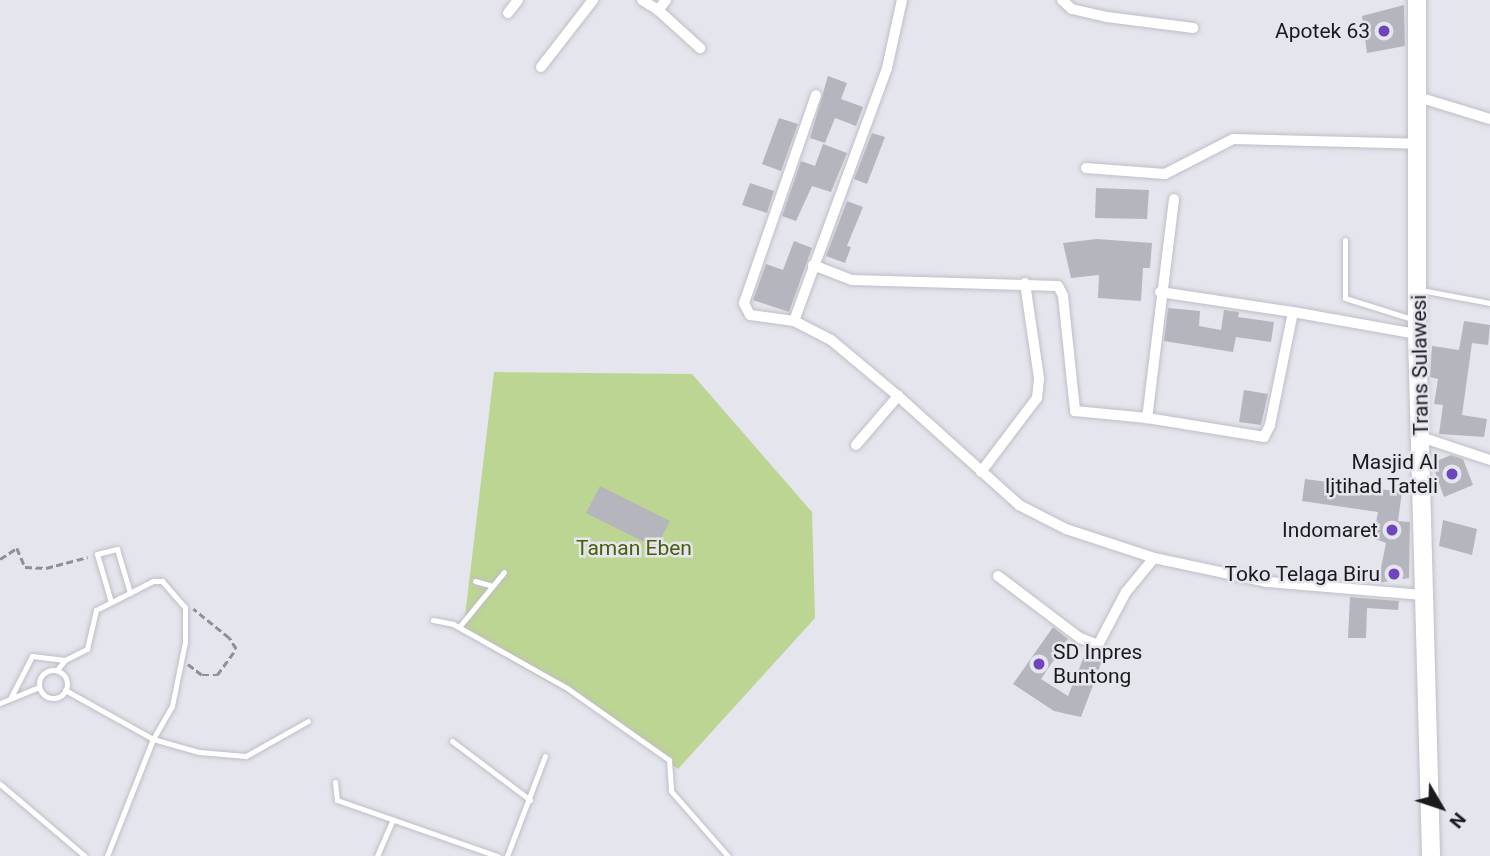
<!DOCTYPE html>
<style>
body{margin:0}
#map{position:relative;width:1490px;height:856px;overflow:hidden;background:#e5e5ee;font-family:Roboto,sans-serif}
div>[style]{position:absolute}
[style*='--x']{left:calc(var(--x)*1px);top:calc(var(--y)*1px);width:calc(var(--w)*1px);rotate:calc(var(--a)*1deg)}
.green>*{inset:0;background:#bdd592}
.building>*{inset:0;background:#b5b5bd}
.path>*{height:2.5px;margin-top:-1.25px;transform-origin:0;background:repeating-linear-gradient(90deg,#8f8f95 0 7px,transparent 0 10.5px)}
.roads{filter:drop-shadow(0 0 2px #bebec6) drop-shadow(0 0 2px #bebec6)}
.service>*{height:5px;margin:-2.5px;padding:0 2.5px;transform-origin:2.5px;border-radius:2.5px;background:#fff}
.service>.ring{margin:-2.5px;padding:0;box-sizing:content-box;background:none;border:5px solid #fff;border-radius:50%}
.minor>*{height:10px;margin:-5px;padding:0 5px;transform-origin:5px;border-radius:5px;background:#fff}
.trunk>*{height:18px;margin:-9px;padding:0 9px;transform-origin:9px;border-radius:9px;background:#fff}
.dots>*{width:19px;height:19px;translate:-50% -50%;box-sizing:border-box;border:4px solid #e5e5ee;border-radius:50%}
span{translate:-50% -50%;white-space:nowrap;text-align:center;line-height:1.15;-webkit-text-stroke:5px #e5e5ee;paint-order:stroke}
.poi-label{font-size:21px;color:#1b1b1e}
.right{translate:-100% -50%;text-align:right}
.left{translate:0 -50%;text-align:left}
.street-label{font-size:21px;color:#1b1b1e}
.park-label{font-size:21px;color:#495e09}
.north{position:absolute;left:1406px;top:772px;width:70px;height:70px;-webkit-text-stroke:5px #e5e5ee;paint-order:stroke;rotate:129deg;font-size:19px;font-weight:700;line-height:28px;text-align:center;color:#1b1b1e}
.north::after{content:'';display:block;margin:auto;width:24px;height:32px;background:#1b1b1e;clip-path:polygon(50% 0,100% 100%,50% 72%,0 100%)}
</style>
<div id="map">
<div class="green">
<div style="clip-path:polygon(494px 372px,692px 374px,812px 512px,815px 618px,678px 769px,596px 709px,463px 633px)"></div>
</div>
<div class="building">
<div style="clip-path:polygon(1404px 5px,1405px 46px,1367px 53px,1362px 16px)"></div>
<div style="clip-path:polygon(828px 76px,847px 83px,841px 99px,863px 107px,856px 126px,835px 118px,825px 143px,810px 138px)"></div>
<div style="clip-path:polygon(779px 118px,798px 124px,781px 171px,762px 164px)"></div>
<div style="clip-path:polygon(872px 133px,885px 137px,867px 184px,854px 179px)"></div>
<div style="clip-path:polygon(823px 144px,847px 153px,831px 192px,812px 186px,796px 221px,782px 216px,801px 161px,815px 166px)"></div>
<div style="clip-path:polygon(750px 183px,774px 191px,767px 213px,742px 205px)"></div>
<div style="clip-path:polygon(1096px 188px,1149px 190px,1147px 219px,1095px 218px)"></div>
<div style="clip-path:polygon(847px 201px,863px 207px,847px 246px,851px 247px,845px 263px,826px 256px)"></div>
<div style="clip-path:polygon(1097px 239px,1152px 243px,1150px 268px,1143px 268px,1141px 301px,1098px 298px,1099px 275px,1071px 278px,1063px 243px)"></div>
<div style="clip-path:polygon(794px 241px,812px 248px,789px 312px,753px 300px,766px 264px,783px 270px)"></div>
<div style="clip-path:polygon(1168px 308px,1200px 311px,1199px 326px,1221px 330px,1224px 310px,1239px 312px,1238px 317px,1274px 322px,1271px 342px,1236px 337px,1233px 352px,1164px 341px)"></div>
<div style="clip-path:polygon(1464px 321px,1490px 325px,1488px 345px,1472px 343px,1462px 415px,1487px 419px,1484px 437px,1439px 434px,1443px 405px,1434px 404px,1438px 379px,1430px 377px,1432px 346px,1459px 350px)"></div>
<div style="clip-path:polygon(1244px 390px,1268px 394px,1261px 425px,1239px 422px)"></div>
<div style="clip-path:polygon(1451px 455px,1463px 459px,1473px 485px,1444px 497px,1432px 463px)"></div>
<div style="clip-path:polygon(1305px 479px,1402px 492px,1398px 521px,1410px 522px,1409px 578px,1378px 583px,1386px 543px,1373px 538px,1378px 512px,1302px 501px)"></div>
<div style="clip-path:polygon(600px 486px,670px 521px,656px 548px,586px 513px)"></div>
<div style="clip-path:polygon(1443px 520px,1477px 529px,1472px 555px,1439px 546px)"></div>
<div style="clip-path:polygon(1350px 597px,1399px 601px,1398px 610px,1367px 608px,1366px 638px,1348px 638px)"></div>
<div style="clip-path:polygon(1053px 627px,1068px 639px,1041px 679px,1068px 696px,1087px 649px,1098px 653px,1107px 648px,1081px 717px,1054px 711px,1013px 684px)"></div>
</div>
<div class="path">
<div style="--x:0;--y:559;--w:20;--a:-33"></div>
<div style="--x:17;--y:548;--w:21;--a:67"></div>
<div style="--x:25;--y:567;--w:21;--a:3"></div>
<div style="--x:46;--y:568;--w:43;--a:-14.7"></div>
<div style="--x:188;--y:664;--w:18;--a:38"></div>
<div style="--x:202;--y:675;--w:15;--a:0"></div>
<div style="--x:217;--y:675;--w:32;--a:-54"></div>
<div style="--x:236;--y:649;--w:13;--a:-122"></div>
<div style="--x:229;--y:638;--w:46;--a:-141.1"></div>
</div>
<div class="roads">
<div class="service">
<div style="--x:1345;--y:240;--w:58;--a:90"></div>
<div style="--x:1345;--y:298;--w:73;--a:17.4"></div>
<div style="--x:1421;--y:290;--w:70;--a:10.7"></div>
<div style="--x:475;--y:581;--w:18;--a:16"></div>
<div style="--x:111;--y:602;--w:50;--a:-106.3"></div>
<div style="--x:97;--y:554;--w:21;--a:-14"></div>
<div style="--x:117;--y:549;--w:46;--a:73.5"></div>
<div style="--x:433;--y:620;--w:20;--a:11"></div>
<div style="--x:453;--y:624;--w:131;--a:29.3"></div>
<div style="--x:567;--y:688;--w:125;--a:35.2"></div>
<div style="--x:669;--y:760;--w:31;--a:86"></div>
<div style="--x:671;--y:791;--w:86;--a:48.8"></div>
<div style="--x:459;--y:627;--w:71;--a:-50.7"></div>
<div class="ring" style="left:39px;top:670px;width:23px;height:23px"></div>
<div style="--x:57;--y:670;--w:13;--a:-51"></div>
<div style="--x:65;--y:660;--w:25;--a:-27"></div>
<div style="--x:87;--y:649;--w:40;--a:-77"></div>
<div style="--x:96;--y:610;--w:64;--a:-27"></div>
<div style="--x:153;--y:581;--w:9;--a:0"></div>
<div style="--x:162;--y:581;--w:35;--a:49"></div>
<div style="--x:185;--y:607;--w:35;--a:90"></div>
<div style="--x:185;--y:642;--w:65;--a:101.5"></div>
<div style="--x:172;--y:706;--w:38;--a:120"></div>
<div style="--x:153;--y:739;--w:126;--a:111.5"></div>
<div style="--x:65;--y:690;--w:101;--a:29.1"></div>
<div style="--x:153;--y:739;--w:48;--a:15.8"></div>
<div style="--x:199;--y:752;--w:47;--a:4.9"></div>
<div style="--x:246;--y:756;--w:71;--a:-29.4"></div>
<div style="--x:11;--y:697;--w:46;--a:-62.9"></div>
<div style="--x:32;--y:656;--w:33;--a:7"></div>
<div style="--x:0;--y:703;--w:42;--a:-22.3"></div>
<div style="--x:452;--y:741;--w:98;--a:37.1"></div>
<div style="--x:335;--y:782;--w:18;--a:84"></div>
<div style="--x:337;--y:800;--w:170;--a:19.3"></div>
<div style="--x:0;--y:784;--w:111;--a:40.3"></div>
<div style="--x:377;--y:856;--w:40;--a:-66.6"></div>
<div style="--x:507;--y:856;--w:107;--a:-69.2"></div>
</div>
<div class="minor">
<div style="--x:642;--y:0;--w:19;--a:32"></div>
<div style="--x:658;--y:10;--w:13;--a:-51"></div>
<div style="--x:1062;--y:0;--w:13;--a:42"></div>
<div style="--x:1072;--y:9;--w:36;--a:13"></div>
<div style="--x:1107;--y:17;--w:87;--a:7.3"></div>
<div style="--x:658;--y:10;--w:57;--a:42.1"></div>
<div style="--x:508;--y:13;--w:16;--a:-52"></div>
<div style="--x:541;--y:67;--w:85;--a:-52.2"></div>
<div style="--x:1418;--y:97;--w:75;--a:17"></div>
<div style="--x:1086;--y:168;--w:79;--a:4.3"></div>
<div style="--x:1165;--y:174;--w:76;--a:-27.2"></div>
<div style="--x:1233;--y:139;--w:185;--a:1.5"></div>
<div style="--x:1174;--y:199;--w:221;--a:97"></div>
<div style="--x:1147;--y:418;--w:119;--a:9.2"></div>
<div style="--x:1264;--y:437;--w:13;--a:-63"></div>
<div style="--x:1270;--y:425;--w:115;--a:-78.5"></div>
<div style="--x:1293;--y:312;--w:126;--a:10.1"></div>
<div style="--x:813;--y:265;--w:42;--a:21"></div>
<div style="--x:852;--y:280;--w:206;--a:1.7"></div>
<div style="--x:1058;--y:286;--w:11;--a:63"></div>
<div style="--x:1063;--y:296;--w:116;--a:84"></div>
<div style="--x:1075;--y:411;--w:72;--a:5.6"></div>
<div style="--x:1160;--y:292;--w:134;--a:8.6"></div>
<div style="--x:794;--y:321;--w:44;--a:-172.2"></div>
<div style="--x:750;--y:315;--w:13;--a:-117"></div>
<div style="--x:744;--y:303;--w:220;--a:-70.9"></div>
<div style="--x:898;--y:396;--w:87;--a:-140.1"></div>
<div style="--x:831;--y:340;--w:42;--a:-152.8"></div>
<div style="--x:794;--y:321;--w:270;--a:-69.8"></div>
<div style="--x:887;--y:68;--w:70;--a:-77.6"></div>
<div style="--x:1421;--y:437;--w:73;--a:18.4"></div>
<div style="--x:856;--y:445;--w:65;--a:-49.4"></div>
<div style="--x:898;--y:396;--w:163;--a:42"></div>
<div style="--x:1019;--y:505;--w:53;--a:27.1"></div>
<div style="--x:1066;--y:529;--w:93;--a:18.2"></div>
<div style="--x:1154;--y:558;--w:116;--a:12"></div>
<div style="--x:1267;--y:582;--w:157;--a:4.8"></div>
<div style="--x:981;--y:472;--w:93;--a:-52.9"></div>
<div style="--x:1037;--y:398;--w:20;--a:-84"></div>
<div style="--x:1039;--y:378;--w:96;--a:-98.4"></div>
<div style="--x:998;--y:576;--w:103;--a:37.1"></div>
<div style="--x:1080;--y:638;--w:19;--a:21"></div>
<div style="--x:1098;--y:645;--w:60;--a:-62.2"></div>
<div style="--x:1126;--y:592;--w:44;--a:-50.5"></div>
</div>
<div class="trunk">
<div style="--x:1417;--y:0;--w:334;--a:90"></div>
<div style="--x:1417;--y:334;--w:522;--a:88.46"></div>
</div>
</div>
<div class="dots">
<div style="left:1384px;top:31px;background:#6f45bd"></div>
<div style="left:1452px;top:474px;background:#6f45bd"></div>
<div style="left:1392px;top:530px;background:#6f45bd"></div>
<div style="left:1394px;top:574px;background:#6f45bd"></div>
<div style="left:1039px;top:664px;background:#6f45bd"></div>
</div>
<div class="poi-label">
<span class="right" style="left:1370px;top:31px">Apotek 63</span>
<span class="right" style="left:1438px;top:474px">Masjid Al<br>Ijtihad Tateli</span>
<span class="right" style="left:1378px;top:530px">Indomaret</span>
<span class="right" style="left:1380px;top:574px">Toko Telaga Biru</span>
<span class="left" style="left:1053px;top:664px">SD Inpres<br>Buntong</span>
</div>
<div class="street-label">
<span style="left:1420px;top:365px;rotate:-91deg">Trans Sulawesi</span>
</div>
<div class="park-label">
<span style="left:634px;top:548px">Taman Eben</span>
</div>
<div class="north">N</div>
</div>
